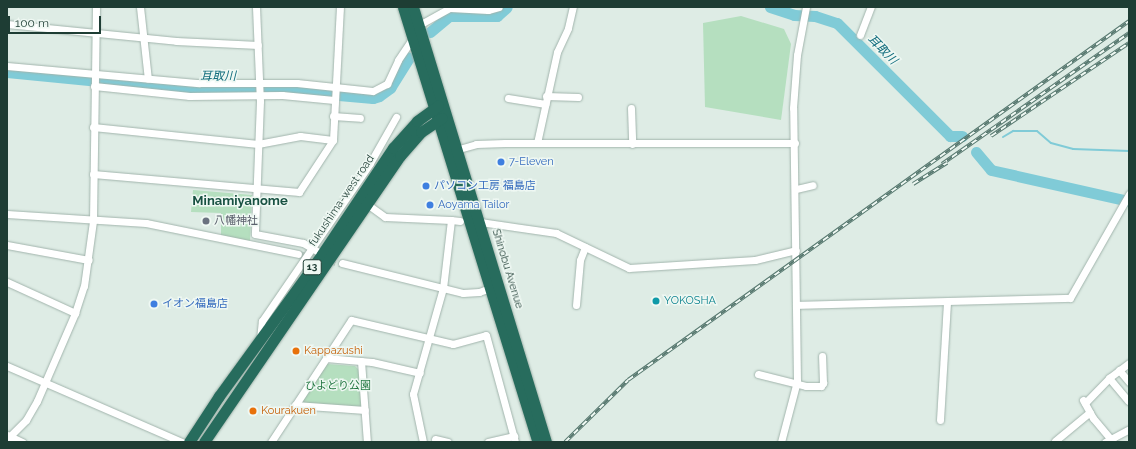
<!DOCTYPE html>
<meta charset="utf-8">
<style>
body{margin:0}
#map{position:relative;width:1136px;height:449px;overflow:hidden;background:#deece5;font-family:Raleway,"Noto Sans JP",sans-serif}
div>[style]{position:absolute}
[style*='--x']{left:calc(var(--x)*1px);top:calc(var(--y)*1px);width:calc(var(--w)*1px);rotate:calc(var(--a)*1deg)}
.green>*{inset:0;background:#b5dfbf}
.stream>*{height:2px;margin:-1px;padding:0 1px;transform-origin:1px;border-radius:1px;background:#80cbd7}
.river>*{height:11px;margin:-5.5px;padding:0 5.5px;transform-origin:5.5px;border-radius:5.5px;background:#80cbd7}
.minor-tunnel>*{height:7px;margin-top:-3.5px;transform-origin:0;background:repeating-linear-gradient(90deg,#b8c9c2 0 7px,transparent 0 10.5px)}
.roads{filter:drop-shadow(0 0 1px #a1b4ac) drop-shadow(0 0 1px #a1b4ac)}
.minor>*{height:7px;margin:-3.5px;padding:0 3.5px;transform-origin:3.5px;border-radius:3.5px;background:#fff}
.highway>*{height:11px;margin:-5.5px;padding:0 5.5px;transform-origin:5.5px;border-radius:5.5px;background:#276c5d}
.rail>*{height:3.5px;margin-top:-1.75px;transform-origin:0;background:repeating-linear-gradient(90deg,#eff8f3 0 6px,#587970 0 12px);box-sizing:border-box;border-block:1px solid #587970}
.dots>*{width:11px;height:11px;translate:-50% -50%;box-sizing:border-box;border:2px solid #eff8f3;border-radius:50%}
span{translate:-50% -50%;white-space:nowrap;text-align:center;line-height:1.15;-webkit-text-stroke:3px #eff8f3;paint-order:stroke}
.shield-label span{padding:1px 3px;background:#eff8f3;border:1px solid;border-radius:3px;-webkit-text-stroke-width:0}
.shield-label{font-size:10px;color:#1e3d34;font-weight:700}
.shop-label{font-size:11px;color:#366cbe}
.left{translate:0 -50%;text-align:left}
.street-label{font-size:11px;color:#1e3d34}
.worship-label{font-size:11px;color:#5b616d}
.culture-label{font-size:11px;color:#0d838f}
.food-label{font-size:11px;color:#c56008}
.park-label{font-size:11px;color:#247843}
.water-label{font-size:12px;color:#136e7e;font-style:italic}
.quarter-label{font-size:13px;color:#185142;font-weight:700}
.frame{position:absolute;inset:0;border:8px solid #1e3d34;pointer-events:none}
.scale{position:absolute;left:8px;top:16px;width:93px;height:18px;box-sizing:border-box;border:2px solid #1e3d34;border-top:0;padding-left:5px;font-size:12px;line-height:14px;white-space:nowrap;color:#1e3d34;-webkit-text-stroke:3px #eff8f3;paint-order:stroke}
</style>
<div id="map">
<div class="green">
<div style="clip-path:polygon(741px 16px,784px 29px,791px 44px,781px 120px,705px 107px,703px 23px)"></div>
<div style="clip-path:polygon(193px 190px,252px 195px,250px 242px,221px 237px,221px 213px,191px 212px)"></div>
<div style="clip-path:polygon(327px 364px,355px 366px,360px 371px,363px 409px,301px 404px)"></div>
</div>
<div class="stream">
<div style="--x:1003;--y:137;--w:12;--a:-31"></div>
<div style="--x:1013;--y:131;--w:24;--a:0"></div>
<div style="--x:1037;--y:131;--w:18;--a:41"></div>
<div style="--x:1051;--y:143;--w:23;--a:15"></div>
<div style="--x:1073;--y:149;--w:56;--a:2"></div>
</div>
<div class="river">
<div style="--x:770;--y:7;--w:25;--a:18"></div>
<div style="--x:794;--y:15;--w:21;--a:3"></div>
<div style="--x:815;--y:16;--w:23;--a:18"></div>
<div style="--x:837;--y:23;--w:160;--a:45"></div>
<div style="--x:950;--y:136;--w:12;--a:0"></div>
<div style="--x:430;--y:32;--w:25;--a:-40"></div>
<div style="--x:449;--y:16;--w:48;--a:0"></div>
<div style="--x:497;--y:16;--w:13;--a:-42"></div>
<div style="--x:7;--y:72;--w:195;--a:5.6"></div>
<div style="--x:201;--y:91;--w:81;--a:-0.7"></div>
<div style="--x:282;--y:90;--w:91;--a:5"></div>
<div style="--x:373;--y:98;--w:6;--a:-18"></div>
<div style="--x:379;--y:96;--w:14;--a:-36"></div>
<div style="--x:390;--y:88;--w:36;--a:-58"></div>
<div style="--x:976;--y:152;--w:23;--a:50"></div>
<div style="--x:991;--y:170;--w:141;--a:12.7"></div>
</div>
<div class="minor-tunnel">
<div style="--x:298;--y:254;--w:45;--a:11.6"></div>
</div>
<div class="roads">
<div class="minor">
<div style="--x:140;--y:7;--w:72;--a:83.7"></div>
<div style="--x:256;--y:7;--w:94;--a:87.6"></div>
<div style="--x:260;--y:101;--w:133;--a:92.2"></div>
<div style="--x:255;--y:234;--w:49;--a:10.6"></div>
<div style="--x:303;--y:243;--w:22;--a:30"></div>
<div style="--x:7;--y:24;--w:170;--a:5.7"></div>
<div style="--x:176;--y:41;--w:82;--a:2.8"></div>
<div style="--x:419;--y:25;--w:35;--a:-29"></div>
<div style="--x:450;--y:8;--w:38;--a:3"></div>
<div style="--x:488;--y:10;--w:11;--a:-15"></div>
<div style="--x:860;--y:35;--w:30;--a:-69"></div>
<div style="--x:7;--y:66;--w:193;--a:5.1"></div>
<div style="--x:199;--y:83;--w:98;--a:0"></div>
<div style="--x:297;--y:83;--w:76;--a:6"></div>
<div style="--x:373;--y:91;--w:16;--a:-27"></div>
<div style="--x:387;--y:84;--w:26;--a:-65"></div>
<div style="--x:398;--y:60;--w:25;--a:-56"></div>
<div style="--x:94;--y:86;--w:96;--a:6"></div>
<div style="--x:189;--y:96;--w:93;--a:-0.6"></div>
<div style="--x:282;--y:95;--w:52;--a:5.5"></div>
<div style="--x:546;--y:96;--w:32;--a:2"></div>
<div style="--x:508;--y:98;--w:38;--a:9"></div>
<div style="--x:631;--y:108;--w:36;--a:88"></div>
<div style="--x:333;--y:116;--w:27;--a:4"></div>
<div style="--x:93;--y:127;--w:166;--a:5.9"></div>
<div style="--x:258;--y:144;--w:43;--a:-10.8"></div>
<div style="--x:300;--y:136;--w:33;--a:7"></div>
<div style="--x:537;--y:143;--w:93;--a:-77.6"></div>
<div style="--x:557;--y:52;--w:26;--a:-65"></div>
<div style="--x:568;--y:28;--w:22;--a:-77"></div>
<div style="--x:459;--y:149;--w:18;--a:-16"></div>
<div style="--x:476;--y:144;--w:29;--a:-2"></div>
<div style="--x:505;--y:143;--w:290;--a:0"></div>
<div style="--x:93;--y:174;--w:207;--a:5"></div>
<div style="--x:299;--y:192;--w:62;--a:-56.8"></div>
<div style="--x:333;--y:140;--w:133;--a:-87"></div>
<div style="--x:796;--y:189;--w:17;--a:-13"></div>
<div style="--x:367;--y:204;--w:22;--a:36"></div>
<div style="--x:385;--y:217;--w:66;--a:2.6"></div>
<div style="--x:451;--y:220;--w:68;--a:96.7"></div>
<div style="--x:443;--y:288;--w:110;--a:105.8"></div>
<div style="--x:413;--y:394;--w:49;--a:78.2"></div>
<div style="--x:7;--y:214;--w:139;--a:3.7"></div>
<div style="--x:146;--y:223;--w:155;--a:11.5"></div>
<div style="--x:451;--y:220;--w:9;--a:6"></div>
<div style="--x:480;--y:222;--w:77;--a:8.2"></div>
<div style="--x:556;--y:233;--w:81;--a:25.6"></div>
<div style="--x:629;--y:268;--w:126;--a:-3.6"></div>
<div style="--x:755;--y:260;--w:42;--a:-13.7"></div>
<div style="--x:7;--y:245;--w:83;--a:10.4"></div>
<div style="--x:342;--y:263;--w:125;--a:13.9"></div>
<div style="--x:463;--y:293;--w:16;--a:-4"></div>
<div style="--x:479;--y:292;--w:15;--a:-20"></div>
<div style="--x:7;--y:282;--w:75;--a:24.5"></div>
<div style="--x:576;--y:305;--w:45;--a:-84.9"></div>
<div style="--x:580;--y:260;--w:14;--a:-69"></div>
<div style="--x:796;--y:305;--w:274;--a:-1.5"></div>
<div style="--x:1070;--y:298;--w:120;--a:-60.4"></div>
<div style="--x:260;--y:339;--w:18;--a:-84"></div>
<div style="--x:262;--y:321;--w:191;--a:-55.6"></div>
<div style="--x:370;--y:163;--w:53;--a:-60.5"></div>
<div style="--x:326;--y:358;--w:46;--a:5"></div>
<div style="--x:372;--y:362;--w:49;--a:12.9"></div>
<div style="--x:361;--y:361;--w:81;--a:85.8"></div>
<div style="--x:7;--y:366;--w:191;--a:23.5"></div>
<div style="--x:1119;--y:370;--w:16;--a:50"></div>
<div style="--x:758;--y:374;--w:49;--a:14"></div>
<div style="--x:806;--y:386;--w:15;--a:0"></div>
<div style="--x:821;--y:386;--w:4;--a:-56"></div>
<div style="--x:823;--y:383;--w:27;--a:-92"></div>
<div style="--x:1109;--y:378;--w:30;--a:50"></div>
<div style="--x:1083;--y:400;--w:21;--a:61"></div>
<div style="--x:1093;--y:418;--w:31;--a:50"></div>
<div style="--x:1085;--y:403;--w:35;--a:-46"></div>
<div style="--x:1109;--y:378;--w:25;--a:-37"></div>
<div style="--x:295;--y:405;--w:70;--a:4.1"></div>
<div style="--x:940;--y:420;--w:118;--a:-86.6"></div>
<div style="--x:7;--y:435;--w:17;--a:25"></div>
<div style="--x:7;--y:439;--w:27;--a:-45"></div>
<div style="--x:26;--y:420;--w:22;--a:-60"></div>
<div style="--x:37;--y:401;--w:96;--a:-66.6"></div>
<div style="--x:75;--y:313;--w:28;--a:-72"></div>
<div style="--x:84;--y:286;--w:66;--a:-82.1"></div>
<div style="--x:93;--y:221;--w:214;--a:-89.2"></div>
<div style="--x:435;--y:439;--w:13;--a:13"></div>
<div style="--x:1055;--y:441;--w:45;--a:-39.6"></div>
<div style="--x:271;--y:442;--w:146;--a:-56.7"></div>
<div style="--x:351;--y:320;--w:105;--a:13.2"></div>
<div style="--x:453;--y:344;--w:34;--a:-15"></div>
<div style="--x:486;--y:335;--w:111;--a:74.8"></div>
<div style="--x:488;--y:442;--w:27;--a:-13"></div>
<div style="--x:781;--y:442;--w:63;--a:-75.3"></div>
<div style="--x:797;--y:381;--w:273;--a:-90.8"></div>
<div style="--x:793;--y:108;--w:53;--a:-85.7"></div>
<div style="--x:797;--y:55;--w:49;--a:-79.4"></div>
<div style="--x:1105;--y:442;--w:27;--a:-28"></div>
</div>
<div class="highway">
<div style="--x:403;--y:7;--w:455;--a:72.8"></div>
<div style="--x:413;--y:7;--w:455;--a:73"></div>
<div style="--x:189;--y:442;--w:55;--a:-56.9"></div>
<div style="--x:219;--y:396;--w:175;--a:-54"></div>
<div style="--x:322;--y:254;--w:128;--a:-56.2"></div>
<div style="--x:393;--y:148;--w:36;--a:-48"></div>
<div style="--x:417;--y:121;--w:26;--a:-36"></div>
<div style="--x:204;--y:442;--w:347;--a:-55.6"></div>
<div style="--x:400;--y:156;--w:32;--a:-49"></div>
<div style="--x:421;--y:132;--w:25;--a:-34"></div>
</div>
</div>
<div class="rail">
<div style="--x:991;--y:136;--w:166;--a:-34"></div>
<div style="--x:942;--y:164;--w:228;--a:-35"></div>
<div style="--x:913;--y:184;--w:40;--a:-32"></div>
<div style="--x:565;--y:442;--w:88;--a:-44.5"></div>
<div style="--x:628;--y:380;--w:616;--a:-35.62"></div>
</div>
<div class="dots">
<div style="left:501px;top:162px;background:#3f7fe0"></div>
<div style="left:426px;top:186px;background:#3f7fe0"></div>
<div style="left:430px;top:205px;background:#3f7fe0"></div>
<div style="left:206px;top:221px;background:#6b7280"></div>
<div style="left:656px;top:301px;background:#0f9aa8"></div>
<div style="left:154px;top:304px;background:#3f7fe0"></div>
<div style="left:296px;top:351px;background:#e8710a"></div>
<div style="left:253px;top:411px;background:#e8710a"></div>
</div>
<div class="shield-label">
<span style="left:312px;top:267px">13</span>
</div>
<div class="shop-label">
<span class="left" style="left:509px;top:162px">7-Eleven</span>
<span class="left" style="left:434px;top:186px">パソコン工房 福島店</span>
<span class="left" style="left:438px;top:205px">Aoyama Tailor</span>
<span class="left" style="left:162px;top:304px">イオン福島店</span>
</div>
<div class="street-label">
<span style="left:342px;top:201px;rotate:-56deg">fukushima-west road</span>
<span style="left:507px;top:269px;rotate:73deg">Shinobu Avenue</span>
</div>
<div class="worship-label">
<span class="left" style="left:214px;top:221px">八幡神社</span>
</div>
<div class="culture-label">
<span class="left" style="left:664px;top:301px">YOKOSHA</span>
</div>
<div class="food-label">
<span class="left" style="left:304px;top:351px">Kappazushi</span>
<span class="left" style="left:261px;top:411px">Kourakuen</span>
</div>
<div class="park-label">
<span style="left:338px;top:386px">ひよどり公園</span>
</div>
<div class="water-label">
<span style="left:882px;top:50px;rotate:45deg">耳取川</span>
<span style="left:218px;top:77px">耳取川</span>
</div>
<div class="quarter-label">
<span style="left:240px;top:201px">Minamiyanome</span>
</div>
<div class="frame"></div>
<div class="scale">100 m</div>
</div>
